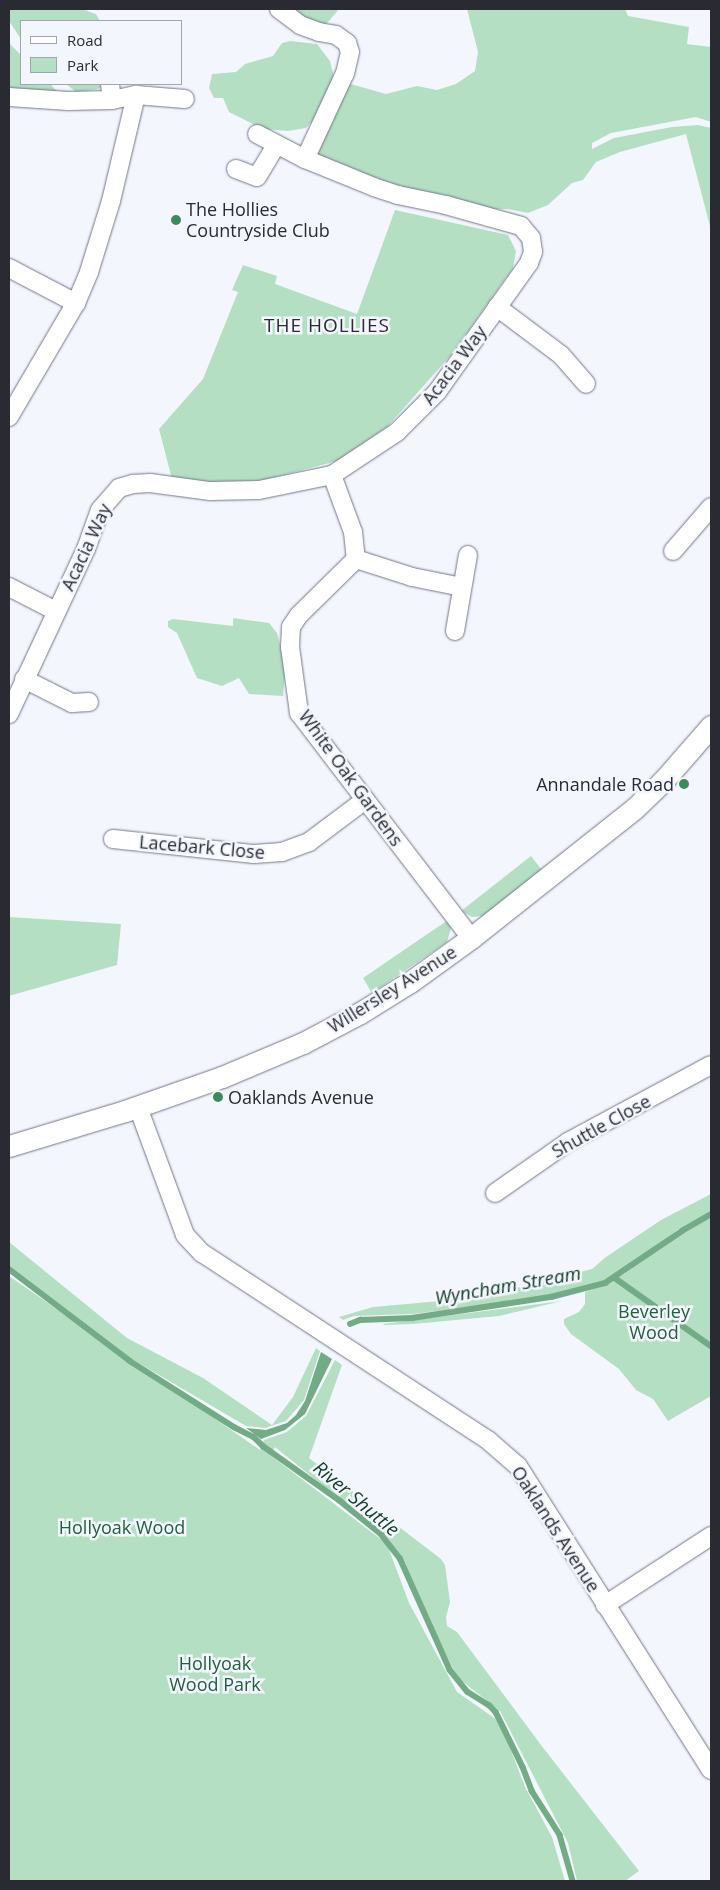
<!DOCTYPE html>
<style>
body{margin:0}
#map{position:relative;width:720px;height:1890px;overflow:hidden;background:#f4f6fe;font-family:"Open Sans",sans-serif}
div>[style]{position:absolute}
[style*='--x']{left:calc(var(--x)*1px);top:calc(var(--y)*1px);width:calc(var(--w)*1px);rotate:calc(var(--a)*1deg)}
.green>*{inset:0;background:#b4dfc2}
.water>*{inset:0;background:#73ab86}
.stream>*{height:5.5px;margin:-2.75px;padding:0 2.75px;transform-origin:2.75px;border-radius:2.75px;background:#73ab86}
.roads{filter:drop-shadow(0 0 1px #727687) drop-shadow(0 0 1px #727687)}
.minor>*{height:18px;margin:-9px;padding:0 9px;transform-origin:9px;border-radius:9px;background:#fff}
.tertiary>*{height:21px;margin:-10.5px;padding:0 10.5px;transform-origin:10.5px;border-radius:10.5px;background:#fff}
.dots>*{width:14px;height:14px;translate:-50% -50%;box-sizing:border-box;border:2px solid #f4f6fe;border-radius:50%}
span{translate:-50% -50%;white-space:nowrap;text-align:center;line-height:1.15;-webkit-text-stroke:5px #f4f6fe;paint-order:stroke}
.poi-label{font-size:18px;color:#2a2b32}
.left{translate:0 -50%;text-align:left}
.right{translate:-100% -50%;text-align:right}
.street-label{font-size:18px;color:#2a2b32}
.park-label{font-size:18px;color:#20603b}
.neighbourhood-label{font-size:19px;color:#2a2b32;letter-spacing:1px}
.water-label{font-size:19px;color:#144027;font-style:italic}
.frame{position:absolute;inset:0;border:10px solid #2a2b32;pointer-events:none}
.legend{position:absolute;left:20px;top:20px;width:162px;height:65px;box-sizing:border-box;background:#f4f6fe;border:1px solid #a3a5ac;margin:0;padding:6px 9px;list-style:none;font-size:15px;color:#2a2b32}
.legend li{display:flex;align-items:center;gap:10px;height:25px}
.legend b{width:25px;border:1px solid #a3a5ac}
</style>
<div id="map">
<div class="green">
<div style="clip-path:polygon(9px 9px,82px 9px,96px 14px,100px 21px,21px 21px,21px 39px,9px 21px)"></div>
<div style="clip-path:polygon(285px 9px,339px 9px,323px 28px)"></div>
<div style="clip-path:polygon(467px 9px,625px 9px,628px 16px,689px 27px,687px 44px,711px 47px,711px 122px,696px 117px,611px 133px,592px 143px,592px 149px,614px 138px,672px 127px,698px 125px,711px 128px,711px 230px,686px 134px,620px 152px,596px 162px,583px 180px,572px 183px,548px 205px,528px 213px,508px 209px,483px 209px,400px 189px,317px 156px,347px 83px,386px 94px,417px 86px,437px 90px,456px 84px,475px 71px,478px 52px)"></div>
<div style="clip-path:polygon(290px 41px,317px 44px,330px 61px,334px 77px,316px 117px,306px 128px,288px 131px,263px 129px,229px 112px,223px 98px,214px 98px,209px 88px,212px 74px,236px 72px,245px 64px,273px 56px,282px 43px)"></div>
<div style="clip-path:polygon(9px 43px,21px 55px,21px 84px,50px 84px,58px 92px,9px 89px)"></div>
<div style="clip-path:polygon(66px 84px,105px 84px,98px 89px,76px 92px)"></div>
<div style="clip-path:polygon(395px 210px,508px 235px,516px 251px,513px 268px,451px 355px,387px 427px,337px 461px,260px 481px,216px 483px,172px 479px,159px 429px,203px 379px,238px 292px,232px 290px,243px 265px,277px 276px,275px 284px,357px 314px)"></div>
<div style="clip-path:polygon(233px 618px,269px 623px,277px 633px,286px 665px,283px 696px,249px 694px,239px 678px,222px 686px,197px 678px,177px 633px,168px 627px,168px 621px,173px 619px,233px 626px)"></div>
<div style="clip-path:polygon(531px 856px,542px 870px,484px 916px,472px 917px,461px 911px)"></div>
<div style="clip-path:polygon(9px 917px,121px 924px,117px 965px,9px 996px)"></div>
<div style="clip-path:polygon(448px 920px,451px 928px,447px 942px,372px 993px,363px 978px)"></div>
<div style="clip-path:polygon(711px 1194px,711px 1211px,679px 1229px,621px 1271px,601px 1282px,575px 1290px,521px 1300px,413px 1314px,354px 1316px,343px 1320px,339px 1317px,373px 1307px,440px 1301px,496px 1293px,592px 1269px,606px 1257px,661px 1220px)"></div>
<div style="clip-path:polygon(711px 1217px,711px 1396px,668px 1421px,653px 1399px,636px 1390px,619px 1369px,571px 1334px,564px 1324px,564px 1319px,579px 1312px,585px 1304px,585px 1292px,607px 1284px,624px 1274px,672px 1239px)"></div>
<div style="clip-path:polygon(9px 1242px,127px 1338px,203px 1378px,272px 1425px,293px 1397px,316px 1348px,320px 1351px,304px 1400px,286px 1421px,265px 1428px,246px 1426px,130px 1358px,9px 1266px)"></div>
<div style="clip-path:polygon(9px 1276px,260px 1450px,264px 1440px,287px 1432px,306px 1416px,335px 1360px,342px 1365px,309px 1458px,441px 1559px,445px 1565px,450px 1602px,446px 1617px,447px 1626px,457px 1632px,541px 1745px,639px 1871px,625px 1881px,577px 1881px,568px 1843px,500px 1711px,457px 1677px,389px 1539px,275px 1447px,270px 1455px,387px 1544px,409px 1603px,457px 1692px,500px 1722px,525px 1787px,552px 1837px,565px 1881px,9px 1881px)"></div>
<div style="clip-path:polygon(562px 1301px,499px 1316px,413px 1324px,384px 1325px,383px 1324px)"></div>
</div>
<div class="water">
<div style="clip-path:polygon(321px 1352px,332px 1359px,305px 1414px,285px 1430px,261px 1439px,246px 1428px,266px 1430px,287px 1423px,296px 1415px,305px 1401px)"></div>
</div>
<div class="stream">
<div style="--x:9;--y:1269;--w:152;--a:37.2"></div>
<div style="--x:130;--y:1361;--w:123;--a:32.4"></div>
<div style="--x:234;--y:1427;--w:22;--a:27"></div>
<div style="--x:254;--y:1437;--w:13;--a:45"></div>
<div style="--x:263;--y:1446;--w:93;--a:35.4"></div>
<div style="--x:339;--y:1500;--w:54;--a:39"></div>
<div style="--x:381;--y:1534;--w:31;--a:52"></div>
<div style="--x:400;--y:1558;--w:123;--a:65.9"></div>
<div style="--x:450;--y:1670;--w:28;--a:51"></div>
<div style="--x:468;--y:1692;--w:25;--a:32"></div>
<div style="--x:489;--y:1705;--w:10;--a:45"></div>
<div style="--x:496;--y:1712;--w:61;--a:63.9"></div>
<div style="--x:523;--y:1767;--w:26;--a:69"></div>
<div style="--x:532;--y:1791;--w:52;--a:57.5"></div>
<div style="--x:560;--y:1835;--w:48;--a:74.2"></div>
<div style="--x:615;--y:1278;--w:118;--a:35.3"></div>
<div style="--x:350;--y:1324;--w:11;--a:-22"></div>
<div style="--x:360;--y:1320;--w:52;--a:-2.2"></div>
<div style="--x:412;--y:1318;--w:141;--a:-8.6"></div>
<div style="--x:551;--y:1297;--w:56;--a:-14.5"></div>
<div style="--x:605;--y:1283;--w:93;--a:-34"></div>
<div style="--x:682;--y:1231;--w:34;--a:-30"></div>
</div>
<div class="roads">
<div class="minor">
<div style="--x:279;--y:9;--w:26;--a:37"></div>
<div style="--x:300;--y:25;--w:20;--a:20"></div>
<div style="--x:319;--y:32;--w:17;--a:10"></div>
<div style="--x:336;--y:35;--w:14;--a:36"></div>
<div style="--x:347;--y:43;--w:9;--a:72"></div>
<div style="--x:350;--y:52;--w:22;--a:103"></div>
<div style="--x:345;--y:73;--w:95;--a:114.9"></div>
<div style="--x:110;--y:84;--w:16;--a:83"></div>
<div style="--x:112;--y:100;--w:25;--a:-12"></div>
<div style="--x:136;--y:95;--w:49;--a:4.7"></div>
<div style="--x:9;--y:97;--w:59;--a:3.9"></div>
<div style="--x:68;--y:101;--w:44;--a:-1.3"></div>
<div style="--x:236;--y:169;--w:22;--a:21"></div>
<div style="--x:257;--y:177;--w:37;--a:-59"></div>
<div style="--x:9;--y:268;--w:76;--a:27.6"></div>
<div style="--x:497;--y:307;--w:80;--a:36.9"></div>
<div style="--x:561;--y:355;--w:38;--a:49"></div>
<div style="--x:9;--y:417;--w:132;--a:-59.6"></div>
<div style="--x:76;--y:303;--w:34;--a:-67"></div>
<div style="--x:89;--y:272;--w:74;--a:-72.8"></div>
<div style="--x:111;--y:201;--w:109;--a:-76.7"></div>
<div style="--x:332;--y:475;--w:61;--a:69.8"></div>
<div style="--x:353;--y:532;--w:27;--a:84"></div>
<div style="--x:356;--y:559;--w:80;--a:135.5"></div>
<div style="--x:299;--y:615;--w:14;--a:124"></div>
<div style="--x:291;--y:627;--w:20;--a:93"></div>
<div style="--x:290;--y:647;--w:67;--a:82.2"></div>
<div style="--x:299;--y:713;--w:283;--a:52.6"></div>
<div style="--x:673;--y:551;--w:58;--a:-49.2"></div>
<div style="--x:356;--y:559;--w:59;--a:17.8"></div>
<div style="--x:412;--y:577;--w:51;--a:11.3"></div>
<div style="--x:9;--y:587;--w:53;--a:27.1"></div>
<div style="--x:455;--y:631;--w:77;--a:-80.3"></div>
<div style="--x:24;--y:679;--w:54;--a:26.6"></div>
<div style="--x:72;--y:703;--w:17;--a:-3"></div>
<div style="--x:9;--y:714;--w:182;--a:-65"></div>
<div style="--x:86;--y:549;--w:41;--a:-70.3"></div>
<div style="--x:100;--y:510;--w:29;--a:-49"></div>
<div style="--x:119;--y:488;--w:15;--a:-16"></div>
<div style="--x:133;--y:484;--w:17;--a:-3"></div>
<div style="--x:150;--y:483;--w:61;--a:7.6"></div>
<div style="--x:210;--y:491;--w:49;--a:-1.2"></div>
<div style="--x:259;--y:490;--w:75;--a:-11.6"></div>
<div style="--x:332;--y:475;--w:78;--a:-33.5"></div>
<div style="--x:397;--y:432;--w:57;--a:-45"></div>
<div style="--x:437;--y:392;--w:158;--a:-54.5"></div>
<div style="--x:529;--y:263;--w:12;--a:-70"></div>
<div style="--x:533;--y:252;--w:14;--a:-98"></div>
<div style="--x:531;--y:238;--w:16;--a:-130"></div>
<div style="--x:521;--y:226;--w:78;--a:-164.4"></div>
<div style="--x:446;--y:205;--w:49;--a:-168.2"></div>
<div style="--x:398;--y:195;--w:25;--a:-162"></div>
<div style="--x:374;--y:187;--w:74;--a:-157.9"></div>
<div style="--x:305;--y:159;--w:54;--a:-152.5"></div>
<div style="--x:113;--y:839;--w:142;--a:6.1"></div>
<div style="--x:254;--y:854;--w:28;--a:-4"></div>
<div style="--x:282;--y:852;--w:29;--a:-20"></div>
<div style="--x:309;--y:842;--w:70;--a:-36.9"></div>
<div style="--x:138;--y:1107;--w:136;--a:69.8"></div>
<div style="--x:185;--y:1235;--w:25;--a:47"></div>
<div style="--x:202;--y:1253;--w:343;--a:33.2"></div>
<div style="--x:489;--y:1441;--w:38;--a:41"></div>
<div style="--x:518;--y:1466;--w:360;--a:57.6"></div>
<div style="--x:495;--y:1193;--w:89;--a:-34.9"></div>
<div style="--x:568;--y:1142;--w:162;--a:-28.3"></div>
<div style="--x:605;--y:1605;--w:126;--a:-33.1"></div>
</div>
<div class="tertiary">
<div style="--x:9;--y:1146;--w:121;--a:-16.8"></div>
<div style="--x:125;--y:1111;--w:103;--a:-19.3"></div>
<div style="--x:222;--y:1077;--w:88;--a:-22.8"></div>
<div style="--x:303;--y:1043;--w:64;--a:-27.8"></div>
<div style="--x:360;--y:1013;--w:59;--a:-31.8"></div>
<div style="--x:410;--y:982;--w:75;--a:-35.8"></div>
<div style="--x:471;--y:938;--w:209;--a:-38.4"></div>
<div style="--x:635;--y:808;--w:39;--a:-44"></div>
<div style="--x:663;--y:781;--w:73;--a:-48.9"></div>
</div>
</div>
<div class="dots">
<div style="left:176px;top:220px;background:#3a8a5b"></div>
<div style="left:684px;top:784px;background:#3a8a5b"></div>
<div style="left:218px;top:1097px;background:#3a8a5b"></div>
</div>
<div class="poi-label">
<span class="left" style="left:186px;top:220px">The Hollies<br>Countryside Club</span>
<span class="right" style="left:674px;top:784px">Annandale Road</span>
<span class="left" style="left:228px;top:1097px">Oaklands Avenue</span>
</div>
<div class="street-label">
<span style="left:454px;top:365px;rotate:-53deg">Acacia Way</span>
<span style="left:86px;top:547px;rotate:-65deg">Acacia Way</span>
<span style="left:351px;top:778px;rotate:54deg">White Oak Gardens</span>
<span style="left:202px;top:847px;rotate:5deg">Lacebark Close</span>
<span style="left:392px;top:989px;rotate:-32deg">Willersley Avenue</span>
<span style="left:601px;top:1126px;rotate:-29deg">Shuttle Close</span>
<span style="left:556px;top:1529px;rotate:57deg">Oaklands Avenue</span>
</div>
<div class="park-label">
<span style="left:654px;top:1322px">Beverley<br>Wood</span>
<span style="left:122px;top:1527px">Hollyoak Wood</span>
<span style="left:215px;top:1674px">Hollyoak<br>Wood Park</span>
</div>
<div class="neighbourhood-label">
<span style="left:327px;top:326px">THE HOLLIES</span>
</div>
<div class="water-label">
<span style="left:508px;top:1286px;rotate:-10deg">Wyncham Stream</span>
<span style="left:356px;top:1499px;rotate:40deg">River Shuttle</span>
</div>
<div class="frame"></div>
<ul class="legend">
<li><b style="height:6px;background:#fff"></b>Road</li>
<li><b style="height:14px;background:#b4dfc2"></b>Park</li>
</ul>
</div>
